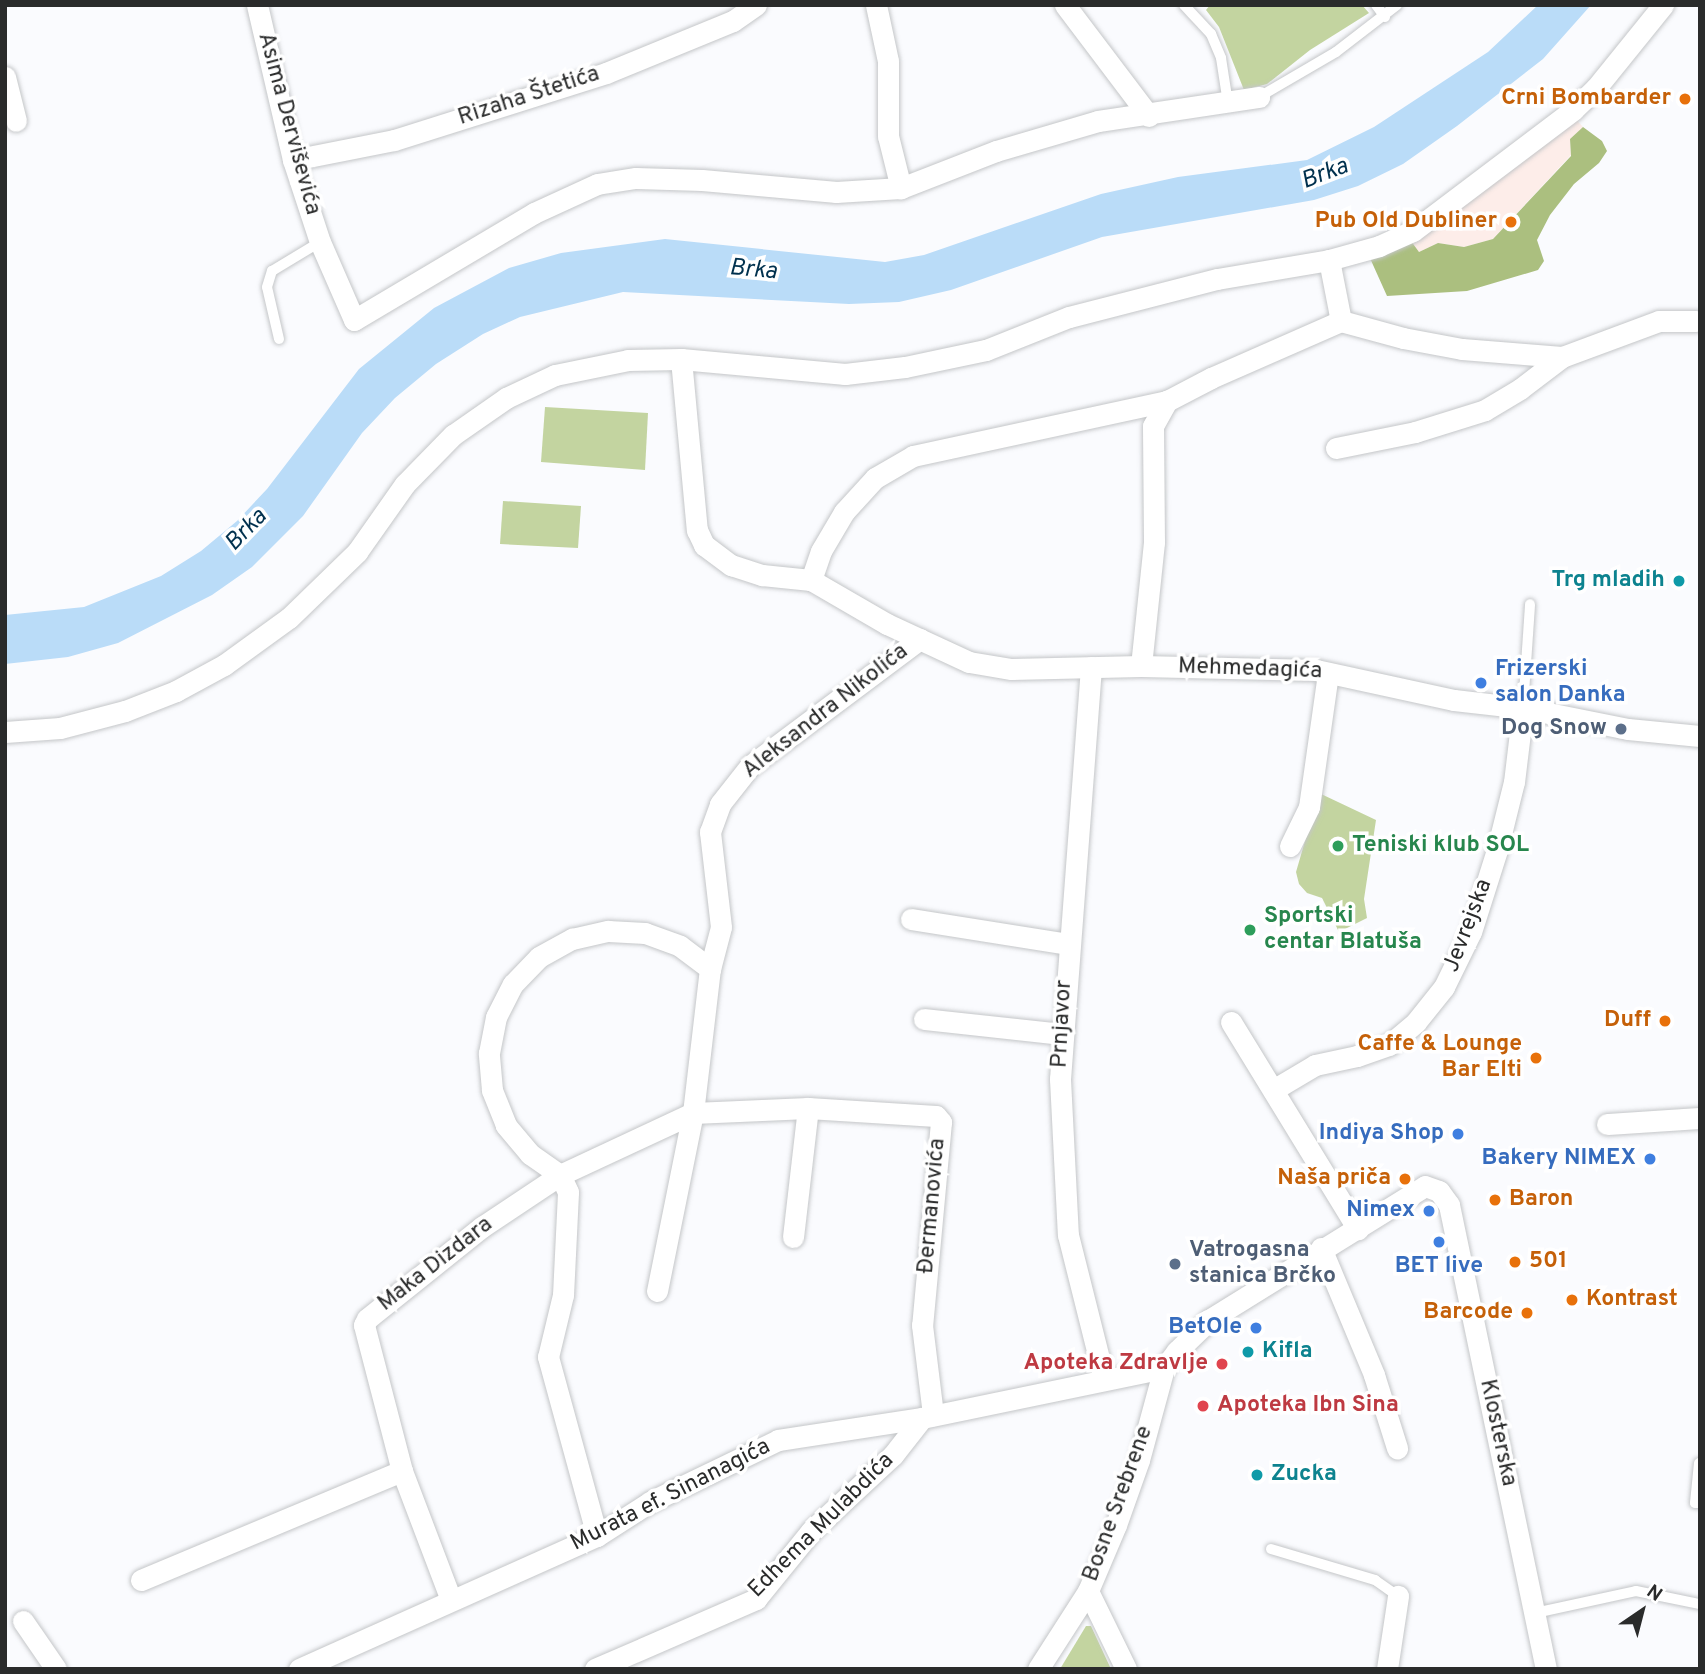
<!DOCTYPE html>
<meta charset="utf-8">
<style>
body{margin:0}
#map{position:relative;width:1705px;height:1674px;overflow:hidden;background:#fafbfe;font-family:Overpass,sans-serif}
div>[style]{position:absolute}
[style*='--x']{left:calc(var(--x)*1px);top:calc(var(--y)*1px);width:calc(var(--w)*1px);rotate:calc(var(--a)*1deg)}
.commercial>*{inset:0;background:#fdede9}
.green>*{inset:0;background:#c3d4a0}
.forest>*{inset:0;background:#abbf7f}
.water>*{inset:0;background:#badcf8}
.roads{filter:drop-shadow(0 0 2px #c4c6c8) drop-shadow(0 0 2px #c4c6c8)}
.service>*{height:10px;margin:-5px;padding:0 5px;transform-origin:5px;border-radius:5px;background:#fff}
.minor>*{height:21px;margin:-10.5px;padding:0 10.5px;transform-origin:10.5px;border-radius:10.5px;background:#fff}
.dots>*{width:19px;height:19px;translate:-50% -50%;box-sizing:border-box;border:4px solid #fff;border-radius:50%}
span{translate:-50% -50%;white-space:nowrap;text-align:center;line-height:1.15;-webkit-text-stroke:7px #fff;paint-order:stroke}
.street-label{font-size:23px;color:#2a2b2b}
.food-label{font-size:23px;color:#c56008;font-weight:700}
.right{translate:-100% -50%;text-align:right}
.left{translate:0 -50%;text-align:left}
.culture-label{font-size:23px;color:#0d838f;font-weight:700}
.shop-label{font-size:23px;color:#366cbe;font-weight:700}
.service-label{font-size:23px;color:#4e5e75;font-weight:700}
.leisure-label{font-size:23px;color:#27864d;font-weight:700}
.health-label{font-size:23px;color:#be3a42;font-weight:700}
.water-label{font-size:24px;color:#01314e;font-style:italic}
.frame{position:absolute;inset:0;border:7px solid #2a2b2b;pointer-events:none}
.north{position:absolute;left:1607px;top:1576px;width:70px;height:70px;-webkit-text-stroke:5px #fff;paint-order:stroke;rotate:35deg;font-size:19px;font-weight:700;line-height:28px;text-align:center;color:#2a2b2b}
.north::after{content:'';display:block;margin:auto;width:24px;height:32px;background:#2a2b2b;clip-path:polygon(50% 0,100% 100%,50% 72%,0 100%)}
</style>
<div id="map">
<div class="commercial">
<div style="clip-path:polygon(1575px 118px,1583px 127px,1570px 139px,1571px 155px,1493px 239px,1464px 247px,1438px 243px,1419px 252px,1411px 241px)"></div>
</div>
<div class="green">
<div style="clip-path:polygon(1210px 5px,1362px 5px,1369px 13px,1310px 50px,1267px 84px,1244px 90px,1219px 27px,1206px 10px)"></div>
<div style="clip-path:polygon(545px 407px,648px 413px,645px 470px,541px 462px)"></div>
<div style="clip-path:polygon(503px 501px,581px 506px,578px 548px,500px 544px)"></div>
<div style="clip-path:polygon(1319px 793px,1376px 820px,1364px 899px,1367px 918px,1339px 932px,1322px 898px,1307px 893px,1299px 884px,1296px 872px)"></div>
<div style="clip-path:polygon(1086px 1626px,1091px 1626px,1111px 1669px,1060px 1669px)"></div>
</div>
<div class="forest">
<div style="clip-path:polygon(1583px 127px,1602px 141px,1607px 151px,1599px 163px,1574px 184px,1550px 215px,1537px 240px,1544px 261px,1538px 270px,1467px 291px,1387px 296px,1369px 256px,1411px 241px,1419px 252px,1438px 243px,1464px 247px,1493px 239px,1571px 156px,1570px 139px)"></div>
</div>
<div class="water">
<div style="clip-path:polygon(1538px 5px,1591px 5px,1543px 59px,1457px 126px,1403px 164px,1358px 186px,1314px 200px,1102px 237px,951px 290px,899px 302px,849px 304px,623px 292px,520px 317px,483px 334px,436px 364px,395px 398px,362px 433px,303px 516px,252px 567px,212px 595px,118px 643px,68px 657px,5px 664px,5px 615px,84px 607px,161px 576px,201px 551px,237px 521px,267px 489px,359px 369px,434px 308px,509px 268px,561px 253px,665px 239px,885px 262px,924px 255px,1101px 194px,1178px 177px,1307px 160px,1374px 127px,1488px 52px)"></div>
</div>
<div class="roads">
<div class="service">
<div style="--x:1184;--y:5;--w:40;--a:47"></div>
<div style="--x:1211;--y:34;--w:26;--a:67"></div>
<div style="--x:1221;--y:58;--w:46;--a:81.2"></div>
<div style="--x:1376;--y:5;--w:15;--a:53"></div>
<div style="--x:1259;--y:97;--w:89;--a:-30.3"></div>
<div style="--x:1336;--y:52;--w:77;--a:-37.6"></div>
<div style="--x:279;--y:339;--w:53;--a:-103"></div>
<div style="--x:267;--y:287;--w:17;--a:-73"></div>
<div style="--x:272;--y:271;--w:56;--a:-31.1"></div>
<div style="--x:1523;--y:708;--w:104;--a:-86.1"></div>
<div style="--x:1699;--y:1463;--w:40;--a:95.7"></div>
<div style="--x:1695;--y:1503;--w:5;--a:0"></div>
<div style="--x:1271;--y:1549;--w:109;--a:16.6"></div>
<div style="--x:1375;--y:1580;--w:28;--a:35"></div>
<div style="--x:1535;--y:1613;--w:103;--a:-12.3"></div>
<div style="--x:1636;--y:1591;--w:64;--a:11.7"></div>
</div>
<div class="minor">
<div style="--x:257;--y:5;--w:159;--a:76.9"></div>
<div style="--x:293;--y:160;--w:86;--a:71.8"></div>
<div style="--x:320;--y:242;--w:85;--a:66.4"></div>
<div style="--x:354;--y:320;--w:209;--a:-30.7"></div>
<div style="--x:534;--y:213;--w:69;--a:-24.7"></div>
<div style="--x:597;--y:184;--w:39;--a:-9"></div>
<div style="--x:636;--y:178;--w:66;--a:1.7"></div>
<div style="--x:702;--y:180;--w:135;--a:5.1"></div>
<div style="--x:836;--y:192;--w:65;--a:-3.5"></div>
<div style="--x:901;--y:188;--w:102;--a:-21.3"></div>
<div style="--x:996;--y:151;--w:106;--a:-16.4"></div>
<div style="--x:1098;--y:121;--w:163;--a:-8.5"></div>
<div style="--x:876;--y:5;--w:57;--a:77.9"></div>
<div style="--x:888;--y:61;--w:75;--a:90"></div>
<div style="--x:888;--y:136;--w:54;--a:76"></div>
<div style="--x:1065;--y:5;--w:139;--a:52.9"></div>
<div style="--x:5;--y:77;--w:45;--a:76"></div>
<div style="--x:293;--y:160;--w:103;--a:-11.2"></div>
<div style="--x:394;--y:140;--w:222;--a:-17.5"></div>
<div style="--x:606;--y:73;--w:137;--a:-22.3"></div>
<div style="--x:733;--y:21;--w:28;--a:-35"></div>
<div style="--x:1329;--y:260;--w:62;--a:78.9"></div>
<div style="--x:681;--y:359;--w:172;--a:84.7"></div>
<div style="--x:697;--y:530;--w:17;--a:65"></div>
<div style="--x:704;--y:545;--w:34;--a:37"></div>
<div style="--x:731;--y:565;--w:33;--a:18"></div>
<div style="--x:762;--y:575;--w:49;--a:5.8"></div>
<div style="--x:1167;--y:401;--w:260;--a:167.8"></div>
<div style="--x:913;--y:456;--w:44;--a:149.9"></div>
<div style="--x:875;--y:478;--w:46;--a:132.4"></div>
<div style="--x:844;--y:512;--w:45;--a:120.5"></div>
<div style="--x:821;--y:551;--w:31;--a:109"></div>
<div style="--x:811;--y:580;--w:88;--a:30.1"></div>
<div style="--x:887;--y:624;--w:90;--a:24.9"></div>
<div style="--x:969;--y:662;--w:43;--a:9.5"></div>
<div style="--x:1011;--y:669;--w:130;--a:-1.3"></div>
<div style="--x:1141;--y:666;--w:175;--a:1.3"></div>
<div style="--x:1316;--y:670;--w:141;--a:12.3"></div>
<div style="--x:1454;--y:700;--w:69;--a:6.6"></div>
<div style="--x:1523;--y:708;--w:107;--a:11.3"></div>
<div style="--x:1628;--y:729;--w:72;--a:5.6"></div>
<div style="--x:1336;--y:448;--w:81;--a:-11.4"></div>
<div style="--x:1415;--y:432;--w:73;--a:-17.4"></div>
<div style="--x:1485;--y:410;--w:41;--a:-31"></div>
<div style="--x:1520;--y:389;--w:53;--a:-37.3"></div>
<div style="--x:1141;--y:666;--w:125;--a:-84"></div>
<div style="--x:1154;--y:542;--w:116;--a:-90.5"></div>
<div style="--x:1153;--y:426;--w:29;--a:-61"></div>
<div style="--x:1167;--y:401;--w:50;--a:-27.6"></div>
<div style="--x:1211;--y:378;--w:142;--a:-23.7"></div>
<div style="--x:1341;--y:321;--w:64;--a:15.3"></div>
<div style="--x:1403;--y:338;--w:60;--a:10.6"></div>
<div style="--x:1462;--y:349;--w:100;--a:4.6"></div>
<div style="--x:1562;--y:357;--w:103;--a:-20.4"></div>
<div style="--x:1659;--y:321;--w:37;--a:0"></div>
<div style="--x:1091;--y:667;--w:413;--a:94.3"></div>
<div style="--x:1060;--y:1079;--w:156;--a:87.1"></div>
<div style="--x:1068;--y:1235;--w:147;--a:75.9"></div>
<div style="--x:5;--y:732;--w:55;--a:-4.2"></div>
<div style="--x:60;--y:728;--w:67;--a:-14.7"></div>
<div style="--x:125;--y:711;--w:55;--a:-21.4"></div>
<div style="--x:176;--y:691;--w:55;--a:-28.4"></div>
<div style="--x:224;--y:665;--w:80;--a:-35.9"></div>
<div style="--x:289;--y:618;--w:95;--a:-44.1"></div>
<div style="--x:357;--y:552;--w:83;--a:-54.8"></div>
<div style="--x:405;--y:484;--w:69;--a:-45.6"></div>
<div style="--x:453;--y:435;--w:65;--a:-34.9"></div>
<div style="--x:506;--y:398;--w:54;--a:-25.1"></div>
<div style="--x:555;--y:375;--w:75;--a:-11.6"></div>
<div style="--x:628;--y:360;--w:53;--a:-1.1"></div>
<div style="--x:681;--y:359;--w:165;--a:5.2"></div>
<div style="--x:845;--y:374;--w:60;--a:-6.7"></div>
<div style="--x:905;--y:367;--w:83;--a:-11.9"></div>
<div style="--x:986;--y:350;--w:89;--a:-21.7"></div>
<div style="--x:1069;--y:317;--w:153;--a:-14.4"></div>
<div style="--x:1217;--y:279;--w:114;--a:-9.6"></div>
<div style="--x:1329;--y:260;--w:52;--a:-15.6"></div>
<div style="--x:1379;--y:246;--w:37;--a:-24"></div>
<div style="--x:1413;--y:231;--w:201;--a:-37.1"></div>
<div style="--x:1573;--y:110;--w:32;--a:-44"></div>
<div style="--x:1596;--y:88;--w:107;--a:-51.1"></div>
<div style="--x:1290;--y:846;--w:43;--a:-64"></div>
<div style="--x:1309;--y:807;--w:135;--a:-81.9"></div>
<div style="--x:911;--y:919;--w:159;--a:9"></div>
<div style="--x:924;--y:1019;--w:140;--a:6.2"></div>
<div style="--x:1231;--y:1022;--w:243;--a:58.5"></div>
<div style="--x:1273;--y:1090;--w:49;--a:-30.8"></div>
<div style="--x:1315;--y:1065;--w:43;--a:-12.1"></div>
<div style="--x:1357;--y:1056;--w:34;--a:-19"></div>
<div style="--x:1389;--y:1045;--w:35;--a:-40"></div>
<div style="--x:1416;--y:1022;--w:45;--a:-51.3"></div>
<div style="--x:1444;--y:987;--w:61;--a:-63.9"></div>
<div style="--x:1471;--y:932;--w:86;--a:-72.4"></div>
<div style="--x:1497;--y:850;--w:70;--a:-76"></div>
<div style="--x:1514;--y:782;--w:75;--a:-83.1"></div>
<div style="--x:1607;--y:1124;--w:93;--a:-3.7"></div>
<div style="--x:793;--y:1237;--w:130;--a:-83.4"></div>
<div style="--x:1321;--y:1248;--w:138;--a:67.3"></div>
<div style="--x:1374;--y:1375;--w:77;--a:72.5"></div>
<div style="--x:657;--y:1291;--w:182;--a:-78.6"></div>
<div style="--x:693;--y:1113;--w:145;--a:-83.3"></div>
<div style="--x:710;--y:969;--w:43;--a:-75.3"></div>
<div style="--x:721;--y:927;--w:96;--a:-96.6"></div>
<div style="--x:710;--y:832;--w:30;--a:-70"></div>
<div style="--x:720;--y:804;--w:48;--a:-51.7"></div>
<div style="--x:750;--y:766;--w:212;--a:-36.8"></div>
<div style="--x:597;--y:1536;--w:186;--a:-105.3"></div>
<div style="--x:548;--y:1357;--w:64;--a:-76.4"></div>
<div style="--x:563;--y:1295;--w:103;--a:-87.2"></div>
<div style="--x:568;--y:1192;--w:19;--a:-115"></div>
<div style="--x:560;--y:1175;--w:37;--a:-145"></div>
<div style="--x:530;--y:1154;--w:38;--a:-130"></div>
<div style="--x:506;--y:1125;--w:38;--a:-112"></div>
<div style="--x:492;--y:1090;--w:37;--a:-95"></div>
<div style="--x:489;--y:1053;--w:37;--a:-79"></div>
<div style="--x:496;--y:1017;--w:37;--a:-63"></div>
<div style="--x:513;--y:984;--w:37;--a:-46"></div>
<div style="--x:539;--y:957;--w:38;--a:-29"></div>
<div style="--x:572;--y:939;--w:37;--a:-13"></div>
<div style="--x:608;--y:931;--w:37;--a:3"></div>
<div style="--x:645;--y:933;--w:37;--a:20"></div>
<div style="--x:680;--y:946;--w:38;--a:37"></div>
<div style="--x:141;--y:1580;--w:283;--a:-22.7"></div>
<div style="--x:1088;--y:1591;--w:87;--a:64"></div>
<div style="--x:451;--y:1600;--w:138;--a:-110.8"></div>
<div style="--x:402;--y:1471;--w:151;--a:-104.6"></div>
<div style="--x:364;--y:1325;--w:7;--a:-63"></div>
<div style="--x:367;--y:1319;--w:147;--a:-38.7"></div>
<div style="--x:482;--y:1227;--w:94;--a:-33.7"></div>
<div style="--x:560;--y:1175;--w:147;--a:-25"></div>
<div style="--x:693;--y:1113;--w:115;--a:-2.5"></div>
<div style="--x:808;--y:1108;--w:128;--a:3.6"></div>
<div style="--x:936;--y:1116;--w:8;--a:50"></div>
<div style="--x:941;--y:1122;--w:204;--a:95.3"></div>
<div style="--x:922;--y:1325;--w:91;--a:83"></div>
<div style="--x:23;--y:1621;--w:58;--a:55.5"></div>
<div style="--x:299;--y:1669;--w:326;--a:-24.1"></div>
<div style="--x:597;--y:1536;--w:63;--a:-32.7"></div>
<div style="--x:650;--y:1502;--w:142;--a:-25.8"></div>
<div style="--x:778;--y:1440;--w:146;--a:-8.7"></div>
<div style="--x:922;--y:1418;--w:247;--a:-11.7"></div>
<div style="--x:595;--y:1669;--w:176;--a:-23.5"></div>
<div style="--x:756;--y:1599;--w:87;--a:-51"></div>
<div style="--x:811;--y:1531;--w:112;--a:-42.8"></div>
<div style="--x:893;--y:1455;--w:47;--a:-51.9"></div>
<div style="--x:1038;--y:1669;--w:93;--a:-57.3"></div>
<div style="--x:1088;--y:1591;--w:72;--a:-67"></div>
<div style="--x:1116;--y:1525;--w:69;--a:-70.5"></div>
<div style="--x:1139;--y:1460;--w:95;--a:-74.8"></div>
<div style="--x:1164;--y:1368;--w:21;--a:-53"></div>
<div style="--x:1177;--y:1351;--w:45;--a:-44.1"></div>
<div style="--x:1209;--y:1320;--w:254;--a:-31.8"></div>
<div style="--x:1425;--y:1186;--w:15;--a:20"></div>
<div style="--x:1439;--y:1191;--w:17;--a:54"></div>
<div style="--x:1449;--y:1205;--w:474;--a:78.2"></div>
<div style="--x:1387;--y:1669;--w:74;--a:-81.4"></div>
</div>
</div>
<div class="dots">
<div style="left:1685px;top:99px;background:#e8710a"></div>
<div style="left:1511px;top:222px;background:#e8710a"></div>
<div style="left:1679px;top:581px;background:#0f9aa8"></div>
<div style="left:1481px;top:683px;background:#3f7fe0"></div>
<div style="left:1621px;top:729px;background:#5c6f8a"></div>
<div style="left:1338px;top:846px;background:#2e9e5b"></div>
<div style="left:1250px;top:930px;background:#2e9e5b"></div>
<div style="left:1665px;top:1021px;background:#e8710a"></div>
<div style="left:1536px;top:1058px;background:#e8710a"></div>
<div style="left:1458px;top:1134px;background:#3f7fe0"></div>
<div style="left:1650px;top:1159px;background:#3f7fe0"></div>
<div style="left:1405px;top:1179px;background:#e8710a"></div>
<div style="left:1495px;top:1200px;background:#e8710a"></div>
<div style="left:1429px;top:1211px;background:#3f7fe0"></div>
<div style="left:1439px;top:1242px;background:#3f7fe0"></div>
<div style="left:1515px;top:1262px;background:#e8710a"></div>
<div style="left:1175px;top:1264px;background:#5c6f8a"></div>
<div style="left:1572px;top:1300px;background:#e8710a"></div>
<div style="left:1527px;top:1313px;background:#e8710a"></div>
<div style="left:1256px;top:1328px;background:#3f7fe0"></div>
<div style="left:1248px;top:1352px;background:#0f9aa8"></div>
<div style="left:1222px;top:1364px;background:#e0444e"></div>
<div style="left:1203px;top:1406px;background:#e0444e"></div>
<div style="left:1257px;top:1475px;background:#0f9aa8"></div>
</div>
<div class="street-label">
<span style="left:529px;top:97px;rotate:-18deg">Rizaha Štetića</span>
<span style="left:288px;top:124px;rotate:75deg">Asima Derviševića</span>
<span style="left:1250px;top:670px;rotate:2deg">Mehmedagića</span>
<span style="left:826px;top:712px;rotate:-38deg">Aleksandra Nikolića</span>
<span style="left:1469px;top:926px;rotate:-69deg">Jevrejska</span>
<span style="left:1063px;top:1024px;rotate:-87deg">Prnjavor</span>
<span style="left:933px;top:1206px;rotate:-85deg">Đermanovića</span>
<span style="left:436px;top:1265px;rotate:-38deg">Maka Dizdara</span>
<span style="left:1497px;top:1433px;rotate:78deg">Klosterska</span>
<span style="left:671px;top:1496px;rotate:-27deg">Murata ef. Sinanagića</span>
<span style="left:1119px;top:1504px;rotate:-70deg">Bosne Srebrene</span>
<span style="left:822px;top:1526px;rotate:-45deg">Edhema Mulabdića</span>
</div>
<div class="food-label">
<span class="right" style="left:1671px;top:99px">Crni Bombarder</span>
<span class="right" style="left:1497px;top:222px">Pub Old Dubliner</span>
<span class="right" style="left:1651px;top:1021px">Duff</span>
<span class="right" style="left:1522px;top:1058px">Caffe &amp; Lounge<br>Bar Elti</span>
<span class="right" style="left:1391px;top:1179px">Naša priča</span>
<span class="left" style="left:1509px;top:1200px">Baron</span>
<span class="left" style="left:1529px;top:1262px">501</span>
<span class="left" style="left:1586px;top:1300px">Kontrast</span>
<span class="right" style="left:1513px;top:1313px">Barcode</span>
</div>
<div class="culture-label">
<span class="right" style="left:1665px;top:581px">Trg mladih</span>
<span class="left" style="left:1262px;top:1352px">Kifla</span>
<span class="left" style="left:1271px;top:1475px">Zucka</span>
</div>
<div class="shop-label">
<span class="left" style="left:1495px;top:683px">Frizerski<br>salon Danka</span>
<span class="right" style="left:1444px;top:1134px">Indiya Shop</span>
<span class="right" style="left:1636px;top:1159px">Bakery NIMEX</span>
<span class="right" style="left:1415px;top:1211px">Nimex</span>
<span style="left:1439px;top:1267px">BET live</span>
<span class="right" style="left:1242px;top:1328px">BetOle</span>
</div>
<div class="service-label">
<span class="right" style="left:1607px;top:729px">Dog Snow</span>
<span class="left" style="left:1189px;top:1264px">Vatrogasna<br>stanica Brčko</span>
</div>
<div class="leisure-label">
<span class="left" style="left:1352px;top:846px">Teniski klub SOL</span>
<span class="left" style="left:1264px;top:930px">Sportski<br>centar Blatuša</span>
</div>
<div class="health-label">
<span class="right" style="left:1208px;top:1364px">Apoteka Zdravlje</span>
<span class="left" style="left:1217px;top:1406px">Apoteka Ibn Sina</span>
</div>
<div class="water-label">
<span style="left:1325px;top:175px;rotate:-21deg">Brka</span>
<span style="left:753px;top:271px;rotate:5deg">Brka</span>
<span style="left:247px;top:531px;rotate:-46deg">Brka</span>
</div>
<div class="frame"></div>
<div class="north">N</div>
</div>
